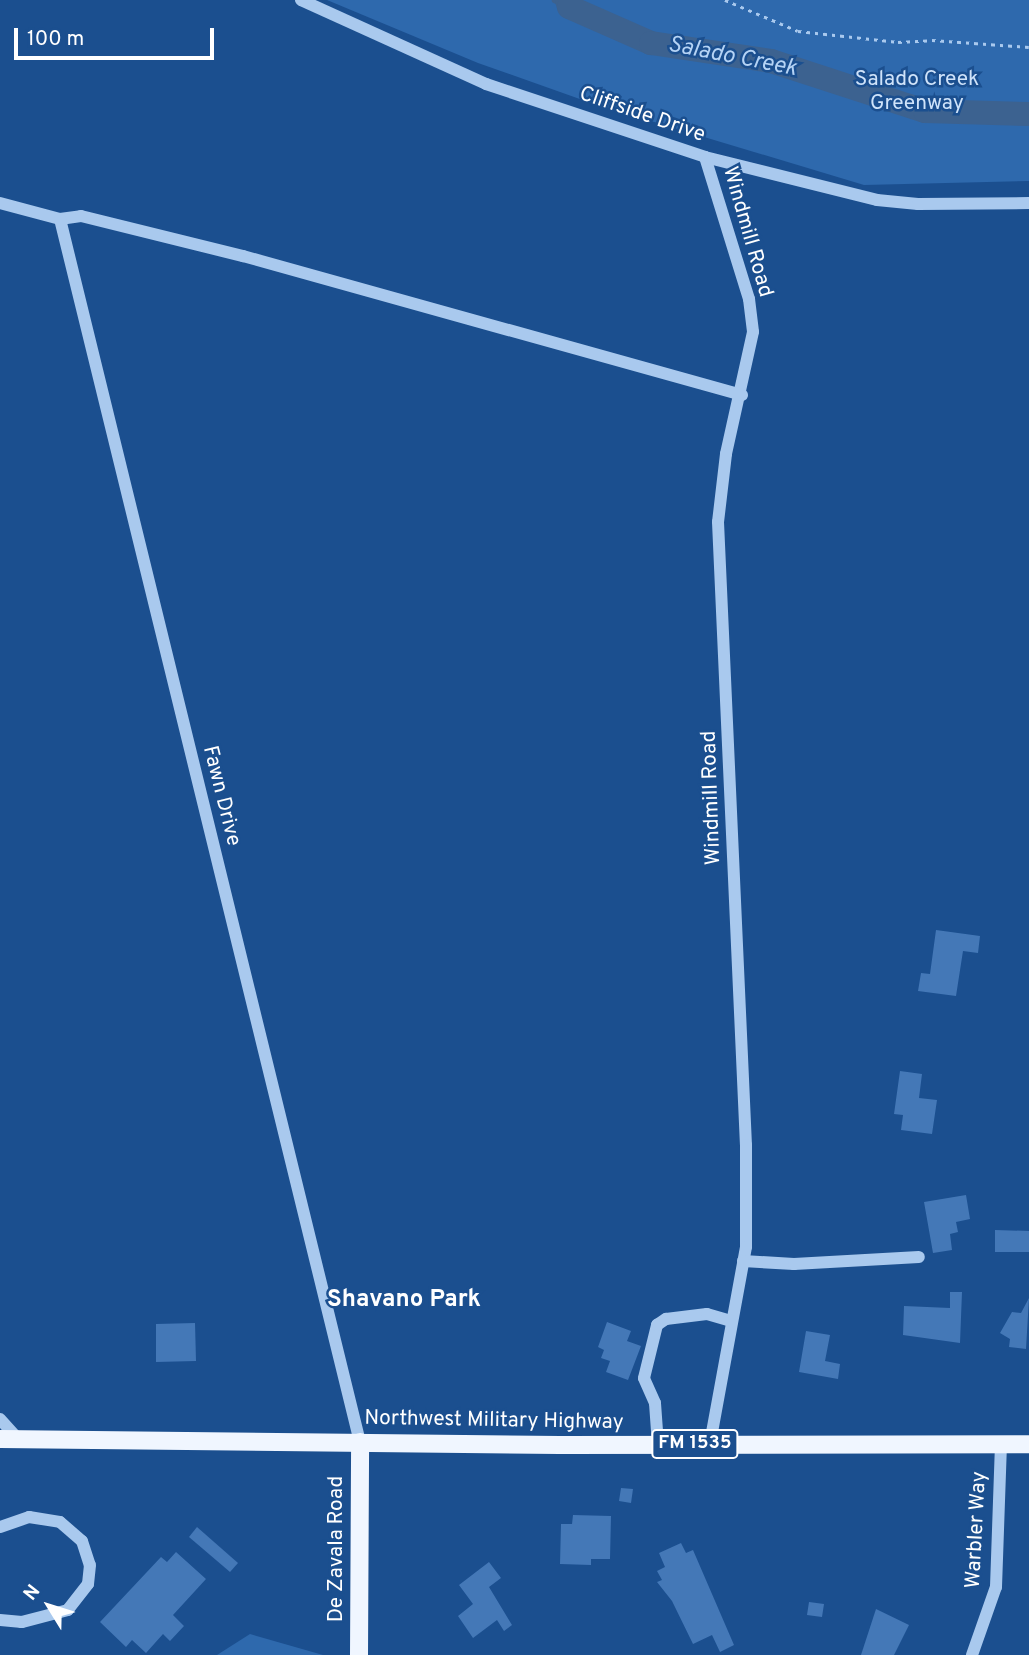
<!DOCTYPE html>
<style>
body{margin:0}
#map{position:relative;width:1029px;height:1655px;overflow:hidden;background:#1b4f8f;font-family:Overpass,sans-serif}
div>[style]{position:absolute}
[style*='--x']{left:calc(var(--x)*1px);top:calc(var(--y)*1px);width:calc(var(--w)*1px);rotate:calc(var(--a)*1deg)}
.green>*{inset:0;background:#2e69ad}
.stream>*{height:4.5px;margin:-2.25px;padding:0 2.25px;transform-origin:2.25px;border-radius:2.25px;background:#3c6290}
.river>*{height:24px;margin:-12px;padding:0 12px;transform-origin:12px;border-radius:12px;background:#3c6290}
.building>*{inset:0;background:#4478b7}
.path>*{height:2.5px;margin-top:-1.25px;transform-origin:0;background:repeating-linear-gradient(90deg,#a9c9ee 0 3.5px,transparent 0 8.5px)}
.minor>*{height:12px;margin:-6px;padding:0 6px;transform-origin:6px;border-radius:6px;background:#a9c9ee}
.major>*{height:18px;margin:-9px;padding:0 9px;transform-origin:9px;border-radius:9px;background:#f0f6ff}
span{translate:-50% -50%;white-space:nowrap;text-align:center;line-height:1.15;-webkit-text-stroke:5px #1b4f8f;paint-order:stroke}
.shield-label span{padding:2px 5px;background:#1b4f8f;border:2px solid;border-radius:5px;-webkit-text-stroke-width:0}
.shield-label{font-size:19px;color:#fff;font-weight:700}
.park-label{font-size:21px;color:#cfe3fa}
.street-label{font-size:21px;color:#fff}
.water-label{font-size:23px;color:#b5d3f5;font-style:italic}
.quarter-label{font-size:24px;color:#fff;font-weight:700}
.north{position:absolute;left:14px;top:1571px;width:70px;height:70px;-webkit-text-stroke:5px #1b4f8f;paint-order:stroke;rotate:308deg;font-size:19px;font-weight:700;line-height:28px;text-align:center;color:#fff}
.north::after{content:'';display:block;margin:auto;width:24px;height:32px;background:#fff;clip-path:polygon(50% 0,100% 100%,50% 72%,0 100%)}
.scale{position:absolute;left:14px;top:28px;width:200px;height:32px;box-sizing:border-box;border:4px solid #fff;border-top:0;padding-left:9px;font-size:21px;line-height:24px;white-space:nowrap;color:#fff;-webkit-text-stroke:5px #1b4f8f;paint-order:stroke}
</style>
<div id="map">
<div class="green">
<div style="clip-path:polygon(327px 0,1029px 0,1029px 181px,864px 185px,591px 103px,478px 63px)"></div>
<div style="clip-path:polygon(250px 1634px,323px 1655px,217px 1655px)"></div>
</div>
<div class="stream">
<div style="--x:554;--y:0;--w:17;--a:25"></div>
</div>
<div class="river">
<div style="--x:567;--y:0;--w:7;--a:74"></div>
<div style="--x:569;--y:7;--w:90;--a:23.7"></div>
<div style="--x:651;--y:43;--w:121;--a:8.5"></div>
<div style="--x:771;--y:61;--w:162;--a:18"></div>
<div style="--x:925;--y:111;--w:104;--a:1.7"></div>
</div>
<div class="building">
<div style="clip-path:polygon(936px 930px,980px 936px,978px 953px,963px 951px,956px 996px,918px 991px,921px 973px,930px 974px)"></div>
<div style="clip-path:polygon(900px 1071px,922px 1074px,919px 1098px,937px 1100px,932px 1134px,901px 1130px,903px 1115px,894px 1114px)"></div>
<div style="clip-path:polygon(966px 1195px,970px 1219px,956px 1222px,958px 1232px,950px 1234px,952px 1250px,933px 1253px,924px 1202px)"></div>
<div style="clip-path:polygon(995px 1230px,1029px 1231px,1029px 1252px,995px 1252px)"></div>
<div style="clip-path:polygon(950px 1292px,962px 1292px,960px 1343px,903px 1335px,904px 1306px,950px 1308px)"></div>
<div style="clip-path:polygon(1029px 1298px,1026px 1349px,1009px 1347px,1010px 1339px,1000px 1333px,1012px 1312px,1021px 1313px)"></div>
<div style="clip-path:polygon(607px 1322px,631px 1331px,627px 1341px,641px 1346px,628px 1380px,606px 1372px,610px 1361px,601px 1358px,604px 1350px,598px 1347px)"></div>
<div style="clip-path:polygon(195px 1323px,196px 1361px,156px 1362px,156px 1324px)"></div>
<div style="clip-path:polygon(806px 1331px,830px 1335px,825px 1361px,840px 1364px,838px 1379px,799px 1372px)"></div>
<div style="clip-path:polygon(621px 1488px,633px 1489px,631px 1503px,619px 1501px)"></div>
<div style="clip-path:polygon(573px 1515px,611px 1516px,610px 1559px,591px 1559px,591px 1565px,560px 1564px,561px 1524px,572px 1524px)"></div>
<div style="clip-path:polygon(197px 1527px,238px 1563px,230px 1572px,189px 1537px)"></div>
<div style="clip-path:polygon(681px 1543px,686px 1553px,693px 1550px,734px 1645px,720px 1652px,712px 1635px,693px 1644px,672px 1601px,657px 1582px,662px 1580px,657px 1571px,665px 1567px,659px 1553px)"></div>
<div style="clip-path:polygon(176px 1552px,206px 1579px,173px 1615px,184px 1626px,170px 1641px,163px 1634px,146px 1653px,132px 1640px,126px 1647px,100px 1622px,161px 1557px,167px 1562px)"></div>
<div style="clip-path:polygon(489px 1562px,501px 1578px,489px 1587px,512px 1625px,504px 1631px,497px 1620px,473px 1638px,458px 1616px,473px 1604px,459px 1585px)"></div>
<div style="clip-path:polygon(809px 1602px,824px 1604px,822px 1617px,807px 1615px)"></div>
<div style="clip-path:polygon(876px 1609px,909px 1625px,894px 1655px,861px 1655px)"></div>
</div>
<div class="path">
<div style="--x:725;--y:0;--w:79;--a:23"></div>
<div style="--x:798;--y:31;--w:101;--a:6.3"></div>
<div style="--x:898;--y:42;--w:34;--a:-3"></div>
<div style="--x:932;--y:40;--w:97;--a:4.1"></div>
</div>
<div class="minor">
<div style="--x:301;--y:0;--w:203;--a:24.4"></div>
<div style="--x:486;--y:84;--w:231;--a:18.4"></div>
<div style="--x:705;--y:157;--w:177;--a:14"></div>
<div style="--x:877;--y:200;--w:41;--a:5.6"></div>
<div style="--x:918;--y:204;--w:111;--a:-0.5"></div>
<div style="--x:705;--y:157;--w:149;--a:72.8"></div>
<div style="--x:749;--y:299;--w:33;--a:83"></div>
<div style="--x:753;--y:332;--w:125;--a:102.5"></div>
<div style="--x:726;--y:454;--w:68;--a:96.7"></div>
<div style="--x:718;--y:522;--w:624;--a:87.43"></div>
<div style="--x:746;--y:1145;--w:102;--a:90"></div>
<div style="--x:746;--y:1247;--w:200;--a:100.4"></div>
<div style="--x:0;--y:203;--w:62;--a:14.9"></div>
<div style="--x:60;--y:219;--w:21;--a:-8"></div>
<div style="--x:81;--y:216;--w:167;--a:13.9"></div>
<div style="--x:243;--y:256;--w:518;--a:15.57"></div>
<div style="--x:60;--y:219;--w:1259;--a:76.22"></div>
<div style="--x:743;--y:1261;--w:51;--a:3.4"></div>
<div style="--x:794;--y:1264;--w:125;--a:-3.2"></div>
<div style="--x:0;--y:1419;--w:27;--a:48"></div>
<div style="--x:658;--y:1445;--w:42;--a:-94.1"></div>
<div style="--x:655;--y:1403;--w:27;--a:-114"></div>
<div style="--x:644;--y:1378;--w:55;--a:-76.2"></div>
<div style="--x:657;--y:1325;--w:11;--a:-34"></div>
<div style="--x:666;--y:1319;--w:41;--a:-7"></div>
<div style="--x:707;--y:1314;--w:26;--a:16"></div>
<div style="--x:0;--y:1527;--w:31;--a:-19"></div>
<div style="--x:29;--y:1517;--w:31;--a:9"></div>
<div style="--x:60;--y:1522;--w:29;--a:41"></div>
<div style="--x:82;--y:1541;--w:25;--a:72"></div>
<div style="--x:90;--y:1565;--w:19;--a:96"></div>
<div style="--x:88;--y:1584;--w:33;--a:128"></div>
<div style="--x:68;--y:1610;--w:48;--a:165.4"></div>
<div style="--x:22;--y:1622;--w:22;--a:-175"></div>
<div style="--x:972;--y:1655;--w:72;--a:-70.6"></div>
<div style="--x:996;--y:1587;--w:143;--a:-88"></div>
</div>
<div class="major">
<div style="--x:0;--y:1439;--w:560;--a:0.61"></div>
<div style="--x:560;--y:1445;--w:469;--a:-0.1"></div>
<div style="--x:359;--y:1655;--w:213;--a:-89.7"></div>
</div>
<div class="shield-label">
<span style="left:695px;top:1444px">FM 1535</span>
</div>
<div class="park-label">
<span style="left:917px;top:92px">Salado Creek<br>Greenway</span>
</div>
<div class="street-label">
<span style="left:642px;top:115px;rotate:19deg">Cliffside Drive</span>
<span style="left:747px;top:232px;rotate:74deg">Windmill Road</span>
<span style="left:221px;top:796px;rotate:76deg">Fawn Drive</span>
<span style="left:712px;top:798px;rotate:-92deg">Windmill Road</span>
<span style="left:494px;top:1421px;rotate:1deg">Northwest Military Highway</span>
<span style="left:977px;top:1530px;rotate:-87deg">Warbler Way</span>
<span style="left:337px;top:1549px;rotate:-90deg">De Zavala Road</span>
</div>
<div class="water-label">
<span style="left:732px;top:58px;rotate:11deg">Salado Creek</span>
</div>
<div class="quarter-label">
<span style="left:404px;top:1301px">Shavano Park</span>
</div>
<div class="north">N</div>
<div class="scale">100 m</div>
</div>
